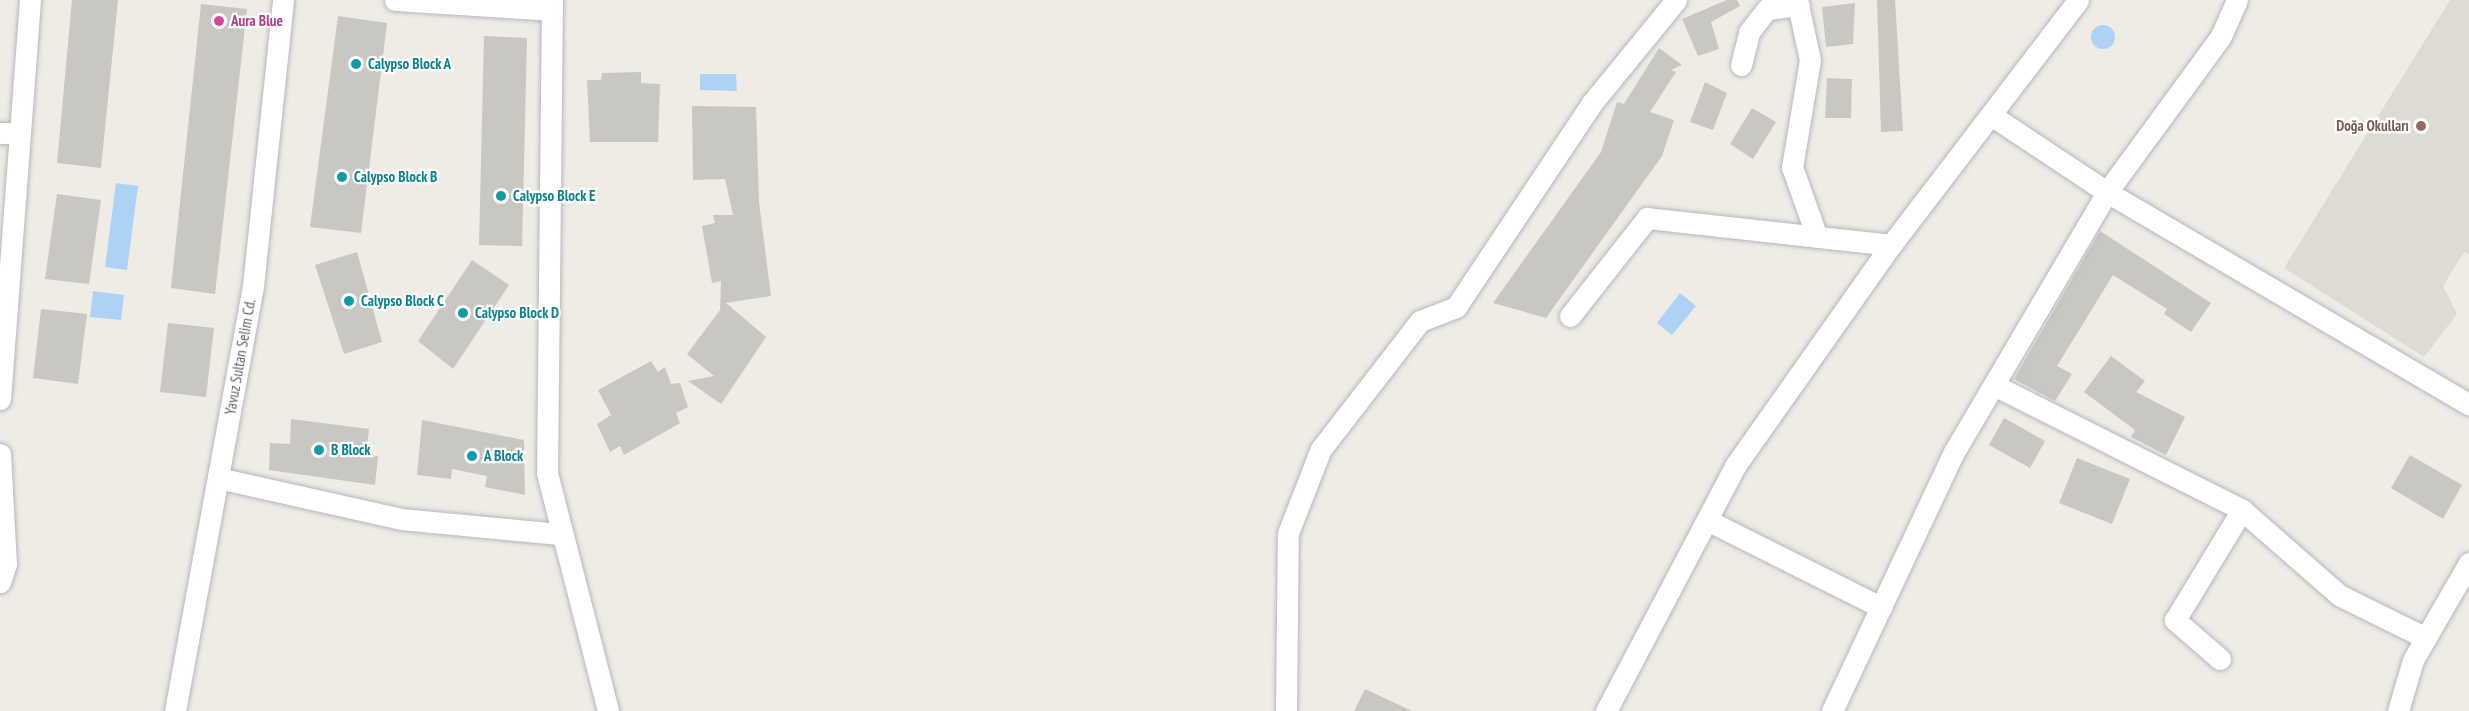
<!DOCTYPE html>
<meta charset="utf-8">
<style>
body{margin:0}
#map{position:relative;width:2469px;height:711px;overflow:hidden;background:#eeece5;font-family:"PT Sans Narrow",sans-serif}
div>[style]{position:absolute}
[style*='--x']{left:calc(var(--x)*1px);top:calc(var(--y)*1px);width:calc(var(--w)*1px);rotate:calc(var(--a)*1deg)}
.education>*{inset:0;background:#dddbd4}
.water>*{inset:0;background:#aed2f5}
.round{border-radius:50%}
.building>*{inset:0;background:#c9c7c2}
.roads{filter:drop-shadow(0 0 2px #b6b7bb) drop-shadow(0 0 2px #b6b7bb)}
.minor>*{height:21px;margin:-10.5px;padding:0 10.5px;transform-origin:10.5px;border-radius:10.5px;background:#fff}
.dots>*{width:16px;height:16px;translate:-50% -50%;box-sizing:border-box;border:3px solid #fff;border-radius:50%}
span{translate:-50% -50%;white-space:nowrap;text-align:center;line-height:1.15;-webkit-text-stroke:4.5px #fff;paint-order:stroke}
.hotel-label{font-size:15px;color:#b23c85;font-weight:700}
.left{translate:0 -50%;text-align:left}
.culture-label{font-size:15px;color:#0d838f;font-weight:700}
.education-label{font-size:15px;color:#785e54;font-weight:700}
.right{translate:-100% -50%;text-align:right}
.street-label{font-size:15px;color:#5d6064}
</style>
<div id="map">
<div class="education">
<div style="clip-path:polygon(2450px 0,2469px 0,2469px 254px,2464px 252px,2443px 286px,2457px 314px,2424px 357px,2284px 268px)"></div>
</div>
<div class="water">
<div class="round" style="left:2091px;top:25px;width:24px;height:24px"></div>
<div style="clip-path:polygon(700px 74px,736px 74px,737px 91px,700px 90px)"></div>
<div style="clip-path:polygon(116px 183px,138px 186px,127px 270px,105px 267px)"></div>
<div style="clip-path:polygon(93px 291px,124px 295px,121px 320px,90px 317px)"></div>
<div style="clip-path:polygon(1680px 293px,1696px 306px,1672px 335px,1657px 323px)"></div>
</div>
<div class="building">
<div style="clip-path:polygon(72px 0,118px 0,101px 168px,57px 163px)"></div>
<div style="clip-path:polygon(1727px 0,1737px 0,1740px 6px,1711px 22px,1719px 49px,1698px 56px,1682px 19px)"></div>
<div style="clip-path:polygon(1877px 0,1895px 0,1903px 131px,1881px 132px)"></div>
<div style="clip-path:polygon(1855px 3px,1853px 44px,1826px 47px,1822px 7px)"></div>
<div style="clip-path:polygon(201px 4px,247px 9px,215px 294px,171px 288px)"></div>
<div style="clip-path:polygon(338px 16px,387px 23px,361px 233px,310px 227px)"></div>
<div style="clip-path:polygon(484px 36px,527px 38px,522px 246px,479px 245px)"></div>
<div style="clip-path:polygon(1659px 48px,1682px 65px,1671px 70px,1676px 72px,1650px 112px,1674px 120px,1662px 156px,1546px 318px,1493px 303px,1601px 152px,1617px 102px,1624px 104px)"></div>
<div style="clip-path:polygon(641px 72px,641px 83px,660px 84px,658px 142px,590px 142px,587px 80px,601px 80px,602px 73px)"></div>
<div style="clip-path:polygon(1827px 78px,1852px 79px,1851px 118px,1825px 118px)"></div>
<div style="clip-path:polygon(1705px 82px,1727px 93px,1713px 130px,1690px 122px)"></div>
<div style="clip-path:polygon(692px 106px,756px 107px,759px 202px,771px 296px,726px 303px,766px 337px,721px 404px,688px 381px,714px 376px,687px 354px,720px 310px,721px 281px,712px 283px,702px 226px,715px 223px,713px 215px,733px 215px,725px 179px,693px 180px)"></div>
<div style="clip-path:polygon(1752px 108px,1776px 122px,1753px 159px,1730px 144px)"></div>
<div style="clip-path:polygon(57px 194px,101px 200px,89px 284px,45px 279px)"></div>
<div style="clip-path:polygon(2100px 231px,2211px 303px,2191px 332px,2164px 314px,2167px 309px,2113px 275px,2057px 366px,2072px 374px,2055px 401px,2014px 379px)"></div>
<div style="clip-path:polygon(357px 252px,382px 342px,344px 354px,315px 265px)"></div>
<div style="clip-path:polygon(472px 260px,509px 285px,453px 369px,418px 341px)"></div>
<div style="clip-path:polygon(41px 309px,87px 314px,78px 384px,33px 378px)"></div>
<div style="clip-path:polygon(168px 323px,214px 328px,206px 397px,160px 392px)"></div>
<div style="clip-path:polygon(2111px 356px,2145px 381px,2136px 392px,2185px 417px,2166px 455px,2131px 437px,2135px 430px,2084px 392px)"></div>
<div style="clip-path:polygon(651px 361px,658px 372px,665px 367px,671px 384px,680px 383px,688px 407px,676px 413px,680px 423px,624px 455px,620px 446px,610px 452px,597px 424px,611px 415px,598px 390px)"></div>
<div style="clip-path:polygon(2004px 418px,2045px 441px,2030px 468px,1989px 445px)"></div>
<div style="clip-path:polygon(291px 419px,369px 429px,366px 457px,378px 456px,375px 485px,269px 470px,270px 443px,290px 444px)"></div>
<div style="clip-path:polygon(422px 420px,524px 440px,525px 495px,485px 487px,487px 476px,452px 469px,451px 479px,417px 475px)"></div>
<div style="clip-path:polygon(2410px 455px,2462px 485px,2443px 519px,2391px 488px)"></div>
<div style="clip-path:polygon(2077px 458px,2130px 479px,2112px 524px,2059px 503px)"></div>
<div style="clip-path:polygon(1365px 689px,1412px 711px,1354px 711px)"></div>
</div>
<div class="roads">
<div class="minor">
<div style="--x:395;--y:0;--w:157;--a:3.6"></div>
<div style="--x:552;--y:0;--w:473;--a:90.6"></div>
<div style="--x:547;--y:473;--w:246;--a:75.6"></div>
<div style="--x:1797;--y:0;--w:61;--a:77.8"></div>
<div style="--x:1810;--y:60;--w:109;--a:99.5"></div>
<div style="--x:1792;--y:167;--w:74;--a:70.3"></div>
<div style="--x:1741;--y:65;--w:34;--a:-76"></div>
<div style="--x:1749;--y:32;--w:29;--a:-52"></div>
<div style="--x:1767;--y:9;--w:32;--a:-7"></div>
<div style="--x:1991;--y:115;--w:139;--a:33.6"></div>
<div style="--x:2107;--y:192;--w:420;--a:30.4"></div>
<div style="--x:0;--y:133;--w:20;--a:0"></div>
<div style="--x:1570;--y:316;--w:125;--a:-51.8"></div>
<div style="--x:1647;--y:218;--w:245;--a:6.3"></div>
<div style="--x:1994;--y:385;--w:278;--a:26.7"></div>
<div style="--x:0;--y:399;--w:400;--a:-85.7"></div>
<div style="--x:0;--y:454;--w:110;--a:86.9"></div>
<div style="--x:6;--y:564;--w:19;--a:108"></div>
<div style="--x:218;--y:478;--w:188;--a:12.6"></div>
<div style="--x:401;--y:519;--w:159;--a:5.4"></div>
<div style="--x:1707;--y:520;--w:195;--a:26.6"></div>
<div style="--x:2220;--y:659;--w:60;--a:-139.1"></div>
<div style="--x:2175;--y:620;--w:129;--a:-58.7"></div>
<div style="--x:2242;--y:510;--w:129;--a:41.2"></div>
<div style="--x:2339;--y:595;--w:97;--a:26.3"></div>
<div style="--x:175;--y:711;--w:432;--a:-79.6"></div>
<div style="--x:253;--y:286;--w:288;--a:-84"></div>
<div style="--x:1286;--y:711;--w:178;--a:-89.4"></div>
<div style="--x:1288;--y:533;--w:90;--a:-68.6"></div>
<div style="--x:1321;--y:449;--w:162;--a:-52.3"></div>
<div style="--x:1420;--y:321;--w:39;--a:-21"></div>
<div style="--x:1456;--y:307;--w:245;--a:-56.3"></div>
<div style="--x:1592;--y:103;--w:133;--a:-50.8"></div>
<div style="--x:1606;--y:711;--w:277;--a:-62.2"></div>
<div style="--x:1735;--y:466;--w:271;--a:-54.8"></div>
<div style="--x:1891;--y:245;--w:308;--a:-52.6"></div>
<div style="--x:1832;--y:711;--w:286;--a:-64.8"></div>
<div style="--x:1954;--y:452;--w:302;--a:-59.5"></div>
<div style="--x:2107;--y:192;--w:193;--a:-53.8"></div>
<div style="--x:2221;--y:36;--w:39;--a:-66"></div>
<div style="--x:2398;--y:711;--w:53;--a:-73.6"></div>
<div style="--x:2413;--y:660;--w:112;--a:-60"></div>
</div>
</div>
<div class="dots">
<div style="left:219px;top:21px;background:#d1479c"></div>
<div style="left:356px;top:64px;background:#0f9aa8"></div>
<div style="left:2421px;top:126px;background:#8d6e63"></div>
<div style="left:342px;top:177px;background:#0f9aa8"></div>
<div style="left:501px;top:196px;background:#0f9aa8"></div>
<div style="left:349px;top:301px;background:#0f9aa8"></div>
<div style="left:463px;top:313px;background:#0f9aa8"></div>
<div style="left:319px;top:450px;background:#0f9aa8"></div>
<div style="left:472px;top:456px;background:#0f9aa8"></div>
</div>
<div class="hotel-label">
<span class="left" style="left:231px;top:21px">Aura Blue</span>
</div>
<div class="culture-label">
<span class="left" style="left:368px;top:64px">Calypso Block A</span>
<span class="left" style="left:354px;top:177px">Calypso Block B</span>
<span class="left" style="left:513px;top:196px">Calypso Block E</span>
<span class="left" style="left:361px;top:301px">Calypso Block C</span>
<span class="left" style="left:475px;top:313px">Calypso Block D</span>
<span class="left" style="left:331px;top:450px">B Block</span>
<span class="left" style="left:484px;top:456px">A Block</span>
</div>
<div class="education-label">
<span class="right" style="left:2409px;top:126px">Doğa Okulları</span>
</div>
<div class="street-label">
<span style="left:240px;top:357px;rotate:-80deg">Yavuz Sultan Selim Cd.</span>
</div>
</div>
